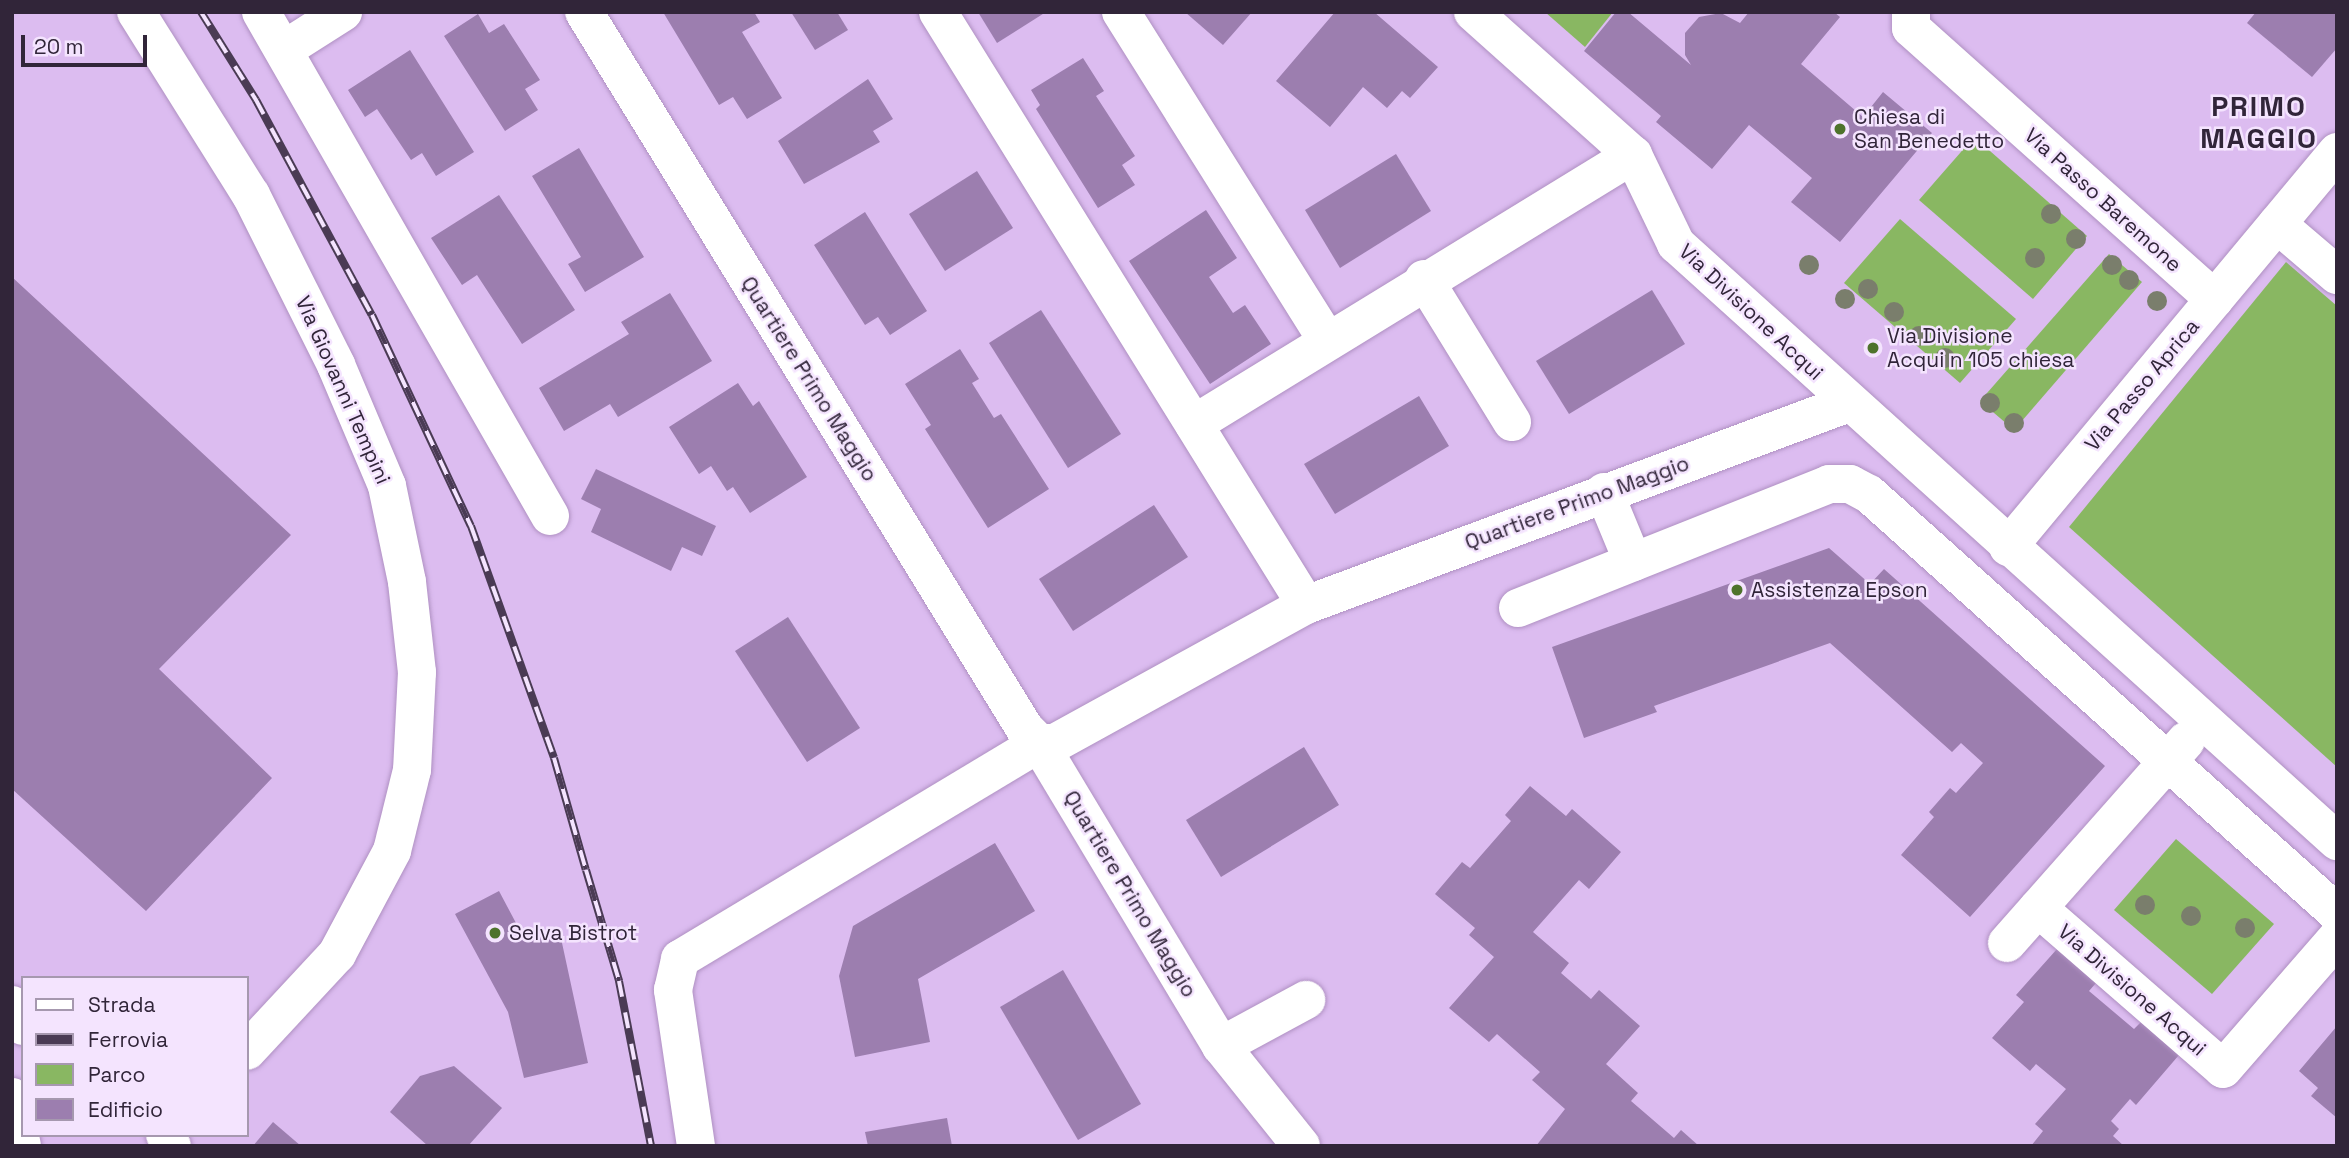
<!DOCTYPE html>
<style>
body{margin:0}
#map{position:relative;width:2349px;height:1158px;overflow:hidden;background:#dcbcf0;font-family:"Space Grotesk",sans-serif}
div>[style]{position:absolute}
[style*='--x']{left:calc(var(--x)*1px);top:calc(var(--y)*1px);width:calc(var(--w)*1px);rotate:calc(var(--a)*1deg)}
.green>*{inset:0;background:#89b762}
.building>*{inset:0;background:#9c7eaf}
.roads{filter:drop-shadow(0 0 2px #af90c2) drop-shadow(0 0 2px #af90c2)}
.street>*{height:38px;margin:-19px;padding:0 19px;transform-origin:19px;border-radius:19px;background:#fff}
.rail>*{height:8px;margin-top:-4px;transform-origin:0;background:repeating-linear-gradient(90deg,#f4e4fe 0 16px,#4a3b54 0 32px);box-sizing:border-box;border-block:2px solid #4a3b54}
.trees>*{width:20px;height:20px;margin:-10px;border-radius:50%;background:#7a7e6c}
.dots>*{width:19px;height:19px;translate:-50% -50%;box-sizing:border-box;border:4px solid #f4e4fe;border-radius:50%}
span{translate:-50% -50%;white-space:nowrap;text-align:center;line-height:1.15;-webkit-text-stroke:5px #f4e4fe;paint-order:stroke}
.poi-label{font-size:21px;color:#312539}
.left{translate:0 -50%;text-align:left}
.street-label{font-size:21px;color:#312539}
.district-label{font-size:28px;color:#312539;font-weight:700;letter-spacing:2px}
.frame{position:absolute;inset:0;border:14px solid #312539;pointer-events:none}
.legend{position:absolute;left:21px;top:976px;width:228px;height:161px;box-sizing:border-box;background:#f4e4fe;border:2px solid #a698af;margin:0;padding:9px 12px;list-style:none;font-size:21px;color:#312539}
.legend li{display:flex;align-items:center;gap:14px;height:35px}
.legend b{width:35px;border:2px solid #a698af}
.scale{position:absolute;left:21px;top:35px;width:126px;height:32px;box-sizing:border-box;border:4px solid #312539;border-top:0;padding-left:9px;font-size:21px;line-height:24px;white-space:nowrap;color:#312539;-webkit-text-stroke:5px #f4e4fe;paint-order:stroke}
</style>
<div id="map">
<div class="green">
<div style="clip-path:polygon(1545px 12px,1613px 12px,1585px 47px)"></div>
<div style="clip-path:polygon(1974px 137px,2087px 236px,2033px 299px,1919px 200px)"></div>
<div style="clip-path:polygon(1900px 219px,2016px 319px,1960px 383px,1844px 283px)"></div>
<div style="clip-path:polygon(2109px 254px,2142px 282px,2014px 430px,1980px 401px)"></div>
<div style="clip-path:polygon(2286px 262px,2337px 306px,2337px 767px,2069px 527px)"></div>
<div style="clip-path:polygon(2176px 839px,2274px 924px,2212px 994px,2114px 910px)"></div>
</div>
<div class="building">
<div style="clip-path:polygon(663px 12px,754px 12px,760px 22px,742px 32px,782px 98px,747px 119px,733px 97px,719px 105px)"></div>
<div style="clip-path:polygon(791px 12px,837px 12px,848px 30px,815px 50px)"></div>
<div style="clip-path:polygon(978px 12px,1046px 12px,997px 43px)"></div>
<div style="clip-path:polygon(1185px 12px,1252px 12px,1223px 45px)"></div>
<div style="clip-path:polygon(1335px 12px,1374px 12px,1438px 67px,1410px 98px,1402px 91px,1387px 108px,1363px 87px,1330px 127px,1276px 81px)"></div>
<div style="clip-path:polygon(1616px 12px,1628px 12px,1691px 65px,1685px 55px,1685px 33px,1699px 17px,1721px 13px,1740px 23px,1749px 12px,1834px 12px,1840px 17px,1801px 64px,1863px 117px,1883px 92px,1932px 133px,1840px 242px,1791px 202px,1812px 178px,1749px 125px,1712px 169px,1656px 122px,1661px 116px,1584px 51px)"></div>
<div style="clip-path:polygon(2256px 12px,2337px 12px,2337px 48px,2312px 77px,2247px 23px)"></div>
<div style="clip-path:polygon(478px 14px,489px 33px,504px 24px,540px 80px,525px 89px,538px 110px,505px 131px,444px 36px)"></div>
<div style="clip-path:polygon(410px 50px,474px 152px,436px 176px,422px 153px,411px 160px,377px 109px,365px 117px,348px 90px)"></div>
<div style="clip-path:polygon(1083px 58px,1104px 91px,1096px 96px,1135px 156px,1122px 165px,1135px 185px,1098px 208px,1036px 109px,1040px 105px,1031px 90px)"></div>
<div style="clip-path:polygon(868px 79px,893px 119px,873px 131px,880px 142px,804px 184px,778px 141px)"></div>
<div style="clip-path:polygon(579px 148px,644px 257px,585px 292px,568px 264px,581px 257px,532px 176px)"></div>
<div style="clip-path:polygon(1396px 154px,1431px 211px,1340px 268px,1305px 210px)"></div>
<div style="clip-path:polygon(977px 171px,1013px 228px,945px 271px,909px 214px)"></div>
<div style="clip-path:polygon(499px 195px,575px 310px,522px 344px,477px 275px,462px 285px,431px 238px)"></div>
<div style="clip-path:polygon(1206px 210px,1237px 258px,1209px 277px,1233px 313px,1245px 305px,1271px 344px,1210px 384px,1129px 261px)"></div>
<div style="clip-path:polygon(865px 212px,927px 311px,890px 335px,878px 317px,865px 325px,814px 245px)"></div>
<div style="clip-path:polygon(12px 277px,291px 535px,159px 669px,272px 778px,146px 911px,12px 789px)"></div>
<div style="clip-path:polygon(1652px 290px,1685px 344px,1569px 414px,1536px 361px)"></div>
<div style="clip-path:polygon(670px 293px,712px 361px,618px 417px,610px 404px,564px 431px,539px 388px,629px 334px,621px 322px)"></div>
<div style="clip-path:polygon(1041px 310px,1121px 434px,1068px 468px,989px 343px)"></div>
<div style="clip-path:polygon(960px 349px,979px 379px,972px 383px,994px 418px,1001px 414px,1049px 489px,988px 528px,925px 429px,931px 425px,905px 384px)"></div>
<div style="clip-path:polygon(738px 383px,753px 406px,759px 401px,807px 477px,750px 513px,733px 487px,727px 491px,711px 466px,699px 474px,669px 427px)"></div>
<div style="clip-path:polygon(1419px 396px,1449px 446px,1335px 514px,1304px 464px)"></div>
<div style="clip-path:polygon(596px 469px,716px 526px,702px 556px,682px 547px,671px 571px,591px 532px,601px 509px,581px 499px)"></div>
<div style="clip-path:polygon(1154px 505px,1188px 557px,1073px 631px,1039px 579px)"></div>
<div style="clip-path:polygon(1829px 548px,1870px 584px,1884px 569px,2105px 766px,1970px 917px,1901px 855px,1934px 817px,1929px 812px,1950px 788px,1956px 793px,1983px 763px,1961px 743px,1952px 752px,1830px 643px,1654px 706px,1657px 712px,1584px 738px,1552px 647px)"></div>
<div style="clip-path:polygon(788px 617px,860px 728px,807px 762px,735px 651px)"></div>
<div style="clip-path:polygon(1304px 747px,1339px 805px,1221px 877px,1186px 820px)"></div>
<div style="clip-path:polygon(1530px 786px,1566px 816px,1572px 809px,1621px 852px,1589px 889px,1579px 880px,1533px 932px,1569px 963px,1561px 973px,1591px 999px,1599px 990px,1640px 1026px,1606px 1064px,1638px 1093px,1631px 1101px,1674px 1138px,1681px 1130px,1699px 1146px,1536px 1146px,1565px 1109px,1532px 1080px,1540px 1072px,1497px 1034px,1489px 1042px,1449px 1008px,1494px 957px,1469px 935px,1475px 928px,1435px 894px,1462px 862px,1470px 868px,1511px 821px,1505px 815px)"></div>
<div style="clip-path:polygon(995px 843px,1035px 911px,918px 979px,930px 1042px,855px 1057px,839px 976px,853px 926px)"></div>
<div style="clip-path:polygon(499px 891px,524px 938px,559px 929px,588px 1063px,524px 1078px,508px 1012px,455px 914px)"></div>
<div style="clip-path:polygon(2057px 949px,2096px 983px,2089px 991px,2134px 1029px,2141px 1022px,2179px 1055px,2136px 1105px,2130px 1099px,2111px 1121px,2119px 1129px,2113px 1136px,2124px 1146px,2031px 1146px,2043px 1131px,2035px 1124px,2066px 1089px,2036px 1064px,2030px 1071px,1992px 1038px,2024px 1002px,2016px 995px)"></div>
<div style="clip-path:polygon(1063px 970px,1141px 1104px,1078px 1140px,1000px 1007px)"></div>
<div style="clip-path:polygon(2337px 1026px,2337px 1118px,2311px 1096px,2318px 1088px,2299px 1071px)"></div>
<div style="clip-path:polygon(454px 1066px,502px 1108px,468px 1146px,428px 1146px,390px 1112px,420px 1076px)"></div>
<div style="clip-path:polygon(947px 1118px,952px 1146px,868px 1146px,865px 1132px)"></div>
<div style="clip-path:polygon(273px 1122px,301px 1146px,253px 1146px)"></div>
</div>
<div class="roads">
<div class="street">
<div style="--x:136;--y:12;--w:216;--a:57.9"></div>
<div style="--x:251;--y:195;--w:190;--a:63.4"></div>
<div style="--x:336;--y:365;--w:131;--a:67.1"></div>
<div style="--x:387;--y:486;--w:98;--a:78.2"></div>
<div style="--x:407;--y:582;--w:91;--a:83.7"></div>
<div style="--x:417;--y:672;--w:98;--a:92.9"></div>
<div style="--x:412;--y:770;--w:83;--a:103.9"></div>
<div style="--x:392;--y:851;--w:117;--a:118.1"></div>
<div style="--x:337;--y:954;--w:132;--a:132.9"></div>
<div style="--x:261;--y:12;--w:581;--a:60.17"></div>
<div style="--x:584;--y:12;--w:842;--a:58.41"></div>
<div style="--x:1025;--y:729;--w:20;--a:45"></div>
<div style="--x:1039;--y:743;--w:16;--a:0"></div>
<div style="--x:1055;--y:743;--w:286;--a:-28.8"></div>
<div style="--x:1306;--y:605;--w:579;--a:-20.41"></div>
<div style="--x:938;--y:12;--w:698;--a:58.18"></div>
<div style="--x:1121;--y:12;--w:388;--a:57.9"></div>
<div style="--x:1473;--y:12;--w:215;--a:41.8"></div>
<div style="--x:1633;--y:155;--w:99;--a:64.2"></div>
<div style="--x:1676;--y:244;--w:891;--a:42.09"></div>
<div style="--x:1911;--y:12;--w:16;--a:90"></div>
<div style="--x:1911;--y:28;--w:407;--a:41.8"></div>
<div style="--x:285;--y:49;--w:69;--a:-32.5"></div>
<div style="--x:2277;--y:224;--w:79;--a:40.4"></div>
<div style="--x:1424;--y:279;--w:168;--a:58.4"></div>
<div style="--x:1194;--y:424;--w:515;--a:-31.5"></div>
<div style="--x:1604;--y:492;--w:76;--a:67.5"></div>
<div style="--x:2008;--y:547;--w:514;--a:-50.21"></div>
<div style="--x:1518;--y:608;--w:335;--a:-21.7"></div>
<div style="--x:1829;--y:484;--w:21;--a:0"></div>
<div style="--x:1850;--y:484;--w:21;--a:28"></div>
<div style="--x:1869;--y:494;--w:628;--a:41.84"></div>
<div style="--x:2038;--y:908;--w:245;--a:41"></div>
<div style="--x:2223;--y:1069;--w:174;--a:-49"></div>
<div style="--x:2007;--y:943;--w:270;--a:-48.5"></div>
<div style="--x:12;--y:1005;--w:24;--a:62"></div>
<div style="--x:1221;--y:1046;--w:97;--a:-28.4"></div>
<div style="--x:12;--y:1097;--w:50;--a:78.5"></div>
<div style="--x:165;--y:1135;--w:13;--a:58"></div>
<div style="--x:696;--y:1146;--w:158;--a:-98.4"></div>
<div style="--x:673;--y:990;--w:32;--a:-77"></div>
<div style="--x:680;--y:959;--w:419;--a:-31"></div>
<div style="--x:1039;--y:743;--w:353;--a:59"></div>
<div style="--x:1221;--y:1046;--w:128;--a:51.3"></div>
</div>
</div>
<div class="rail">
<div style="--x:201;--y:12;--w:104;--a:58"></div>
<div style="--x:256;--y:100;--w:244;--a:61.7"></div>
<div style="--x:372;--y:315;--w:233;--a:64.9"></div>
<div style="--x:471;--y:526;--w:246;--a:70.3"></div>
<div style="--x:554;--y:758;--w:116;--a:74.1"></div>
<div style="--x:586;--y:870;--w:116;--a:73.4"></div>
<div style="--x:619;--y:981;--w:168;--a:79"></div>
</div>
<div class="trees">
<div style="left:2051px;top:214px"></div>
<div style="left:2076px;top:239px"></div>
<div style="left:2035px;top:258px"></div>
<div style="left:1809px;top:265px"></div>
<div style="left:2112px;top:265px"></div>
<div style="left:2129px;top:280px"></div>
<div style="left:1868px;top:289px"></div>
<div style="left:1845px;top:299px"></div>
<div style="left:2157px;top:301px"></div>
<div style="left:1894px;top:312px"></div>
<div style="left:1919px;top:336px"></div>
<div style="left:1945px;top:358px"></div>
<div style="left:1990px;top:403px"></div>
<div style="left:2014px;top:423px"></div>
<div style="left:2145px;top:905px"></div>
<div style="left:2191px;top:916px"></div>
<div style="left:2245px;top:928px"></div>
</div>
<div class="dots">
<div style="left:1840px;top:129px;background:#4e732c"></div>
<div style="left:1873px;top:348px;background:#4e732c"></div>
<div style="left:1737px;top:590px;background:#4e732c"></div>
<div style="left:495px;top:933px;background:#4e732c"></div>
</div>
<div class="poi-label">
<span class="left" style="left:1854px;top:129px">Chiesa di<br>San Benedetto</span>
<span class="left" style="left:1887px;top:348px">Via Divisione<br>Acqui n 105 chiesa</span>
<span class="left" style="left:1751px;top:590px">Assistenza Epson</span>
<span class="left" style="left:509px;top:933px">Selva Bistrot</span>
</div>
<div class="street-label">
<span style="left:2103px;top:200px;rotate:42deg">Via Passo Baremone</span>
<span style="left:1751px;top:312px;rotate:43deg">Via Divisione Acqui</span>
<span style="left:809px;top:379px;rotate:58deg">Quartiere Primo Maggio</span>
<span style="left:2142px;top:385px;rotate:-50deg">Via Passo Aprica</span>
<span style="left:343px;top:390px;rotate:66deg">Via Giovanni Tempini</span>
<span style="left:1577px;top:503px;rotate:-20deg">Quartiere Primo Maggio</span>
<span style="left:1130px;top:894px;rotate:59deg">Quartiere Primo Maggio</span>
<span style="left:2132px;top:990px;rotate:41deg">Via Divisione Acqui</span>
</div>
<div class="district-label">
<span style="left:2259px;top:122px">PRIMO<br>MAGGIO</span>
</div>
<div class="frame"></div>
<ul class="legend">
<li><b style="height:9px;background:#fff"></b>Strada</li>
<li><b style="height:9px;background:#4a3b54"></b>Ferrovia</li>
<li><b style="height:19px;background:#89b762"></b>Parco</li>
<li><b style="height:19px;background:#9c7eaf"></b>Edificio</li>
</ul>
<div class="scale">20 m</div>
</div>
